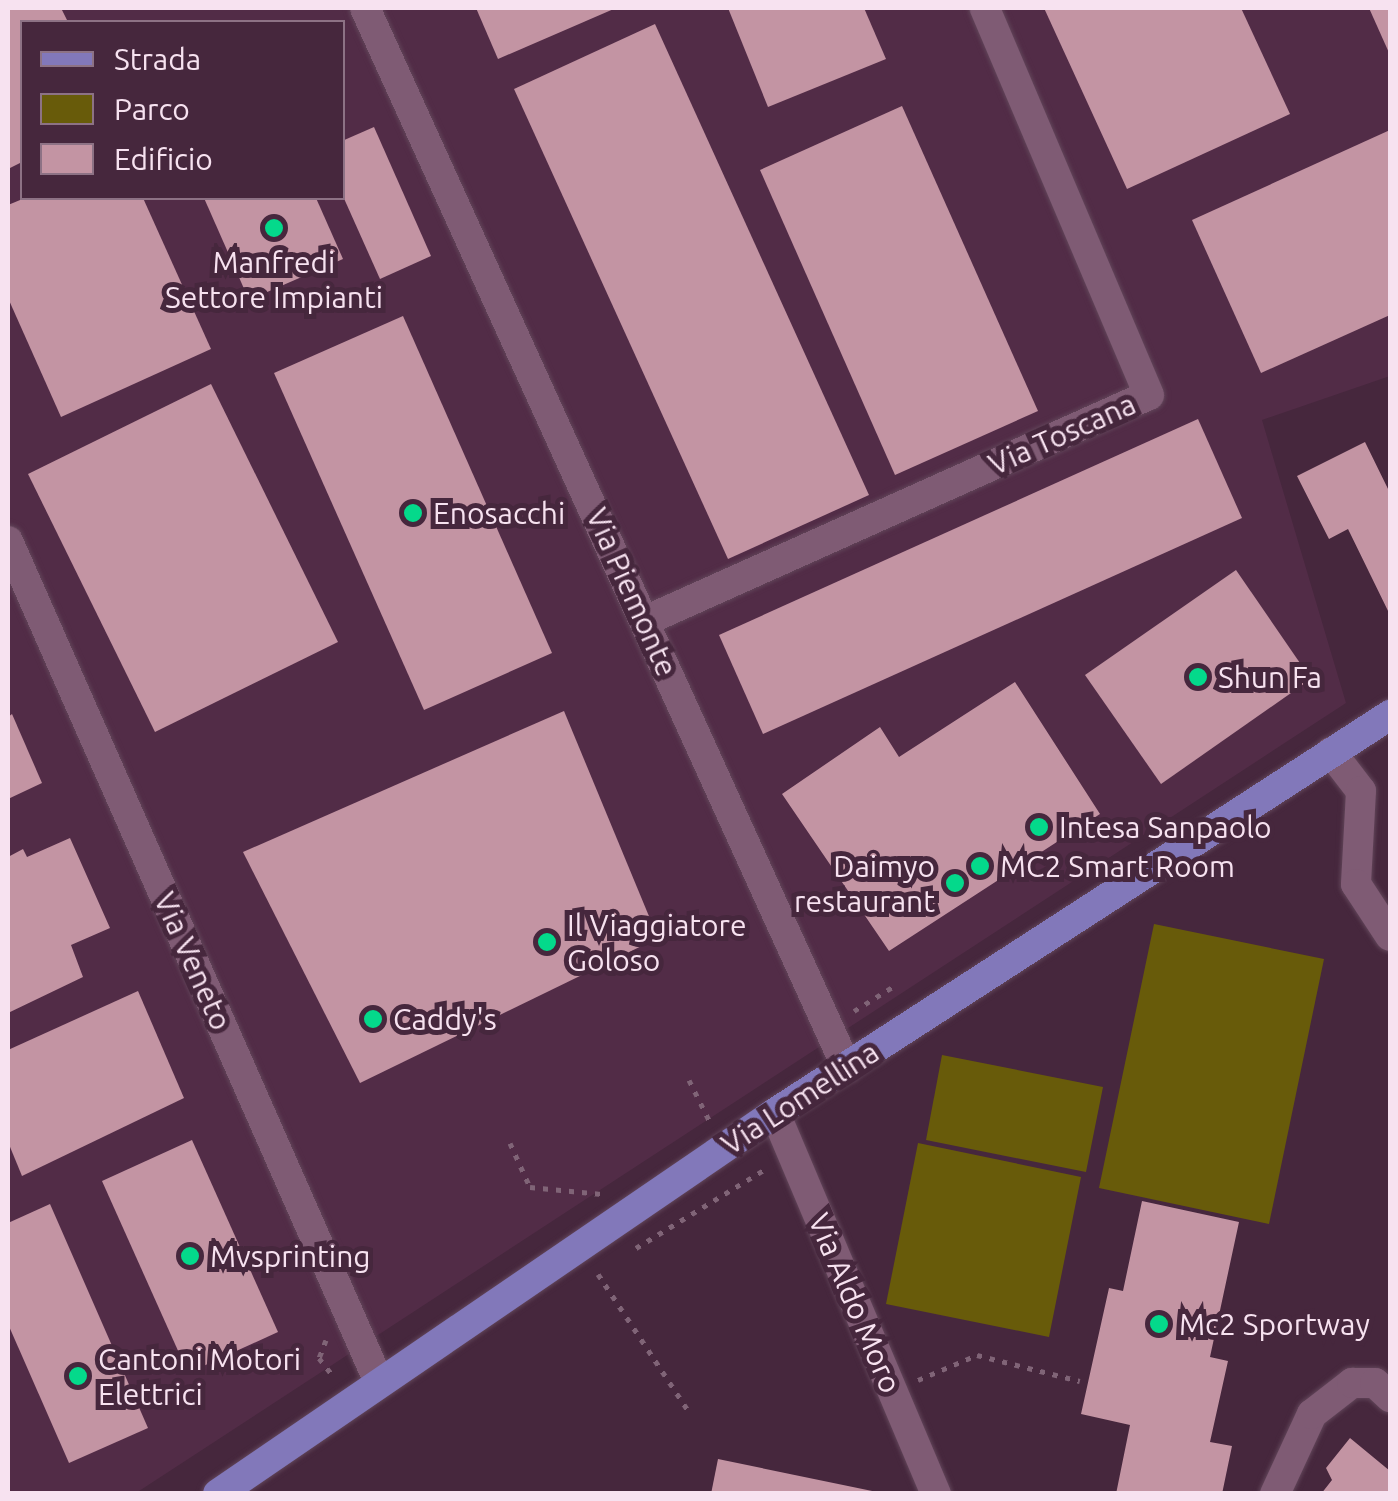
<!DOCTYPE html>
<style>
body{margin:0}
#map{position:relative;width:1398px;height:1501px;overflow:hidden;background:#46273d;font-family:Ubuntu,sans-serif}
div>[style]{position:absolute}
[style*='--x']{left:calc(var(--x)*1px);top:calc(var(--y)*1px);width:calc(var(--w)*1px);rotate:calc(var(--a)*1deg)}
.built>*{inset:0;background:#522c47}
.green>*{inset:0;background:#685b0a}
.building>*{inset:0;background:#c394a3}
.path>*{height:5px;margin-top:-2.5px;transform-origin:0;background:repeating-linear-gradient(90deg,#806477 0 5px,transparent 0 13px)}
.roads{filter:drop-shadow(0 0 2px #614559) drop-shadow(0 0 2px #614559)}
.minor>*{height:30px;margin:-15px;padding:0 15px;transform-origin:15px;border-radius:15px;background:#7f5b74}
.major>*{height:30px;margin:-15px;padding:0 15px;transform-origin:15px;border-radius:15px;background:#8278ba}
.dots>*{width:28px;height:28px;translate:-50% -50%;box-sizing:border-box;border:5px solid #46273d;border-radius:50%}
span{translate:-50% -50%;white-space:nowrap;text-align:center;line-height:1.15;-webkit-text-stroke:10px #46273d;paint-order:stroke}
.poi-label{font-size:30px;color:#f7e2f0}
.left{translate:0 -50%;text-align:left}
.right{translate:-100% -50%;text-align:right}
.street-label{font-size:30px;color:#f7e2f0}
.frame{position:absolute;inset:0;border:10px solid #f7e2f0;pointer-events:none}
.legend{position:absolute;left:20px;top:20px;width:325px;height:180px;box-sizing:border-box;background:#46273d;border:2px solid #8d7285;margin:0;padding:12px 18px;list-style:none;font-size:30px;color:#f7e2f0}
.legend li{display:flex;align-items:center;gap:20px;height:50px}
.legend b{width:50px;border:2px solid #8d7285}
</style>
<div id="map">
<div class="built">
<div style="clip-path:polygon(evenodd,8px 8px,1390px 8px,1390px 376px,1262px 420px,1346px 703px,136px 1493px,8px 1494px,8px 8px,22px 22px,342px 22px,342px 198px,22px 198px,22px 22px)"></div>
</div>
<div class="green">
<div style="clip-path:polygon(1154px 924px,1324px 959px,1269px 1224px,1099px 1188px)"></div>
<div style="clip-path:polygon(942px 1055px,1103px 1087px,1086px 1172px,926px 1140px)"></div>
<div style="clip-path:polygon(918px 1143px,1081px 1177px,1049px 1337px,886px 1304px)"></div>
</div>
<div class="building">
<div style="clip-path:polygon(8px 8px,61px 8px,68px 22px,22px 22px,22px 162px,8px 169px)"></div>
<div style="clip-path:polygon(476px 8px,616px 8px,498px 59px)"></div>
<div style="clip-path:polygon(728px 8px,864px 8px,886px 59px,768px 107px)"></div>
<div style="clip-path:polygon(1044px 8px,1241px 8px,1290px 114px,1127px 189px)"></div>
<div style="clip-path:polygon(1369px 8px,1390px 8px,1390px 55px)"></div>
<div style="clip-path:polygon(655px 24px,869px 495px,728px 559px,514px 89px)"></div>
<div style="clip-path:polygon(902px 106px,1038px 411px,895px 475px,760px 170px)"></div>
<div style="clip-path:polygon(374px 127px,431px 256px,380px 279px,342px 194px,342px 141px)"></div>
<div style="clip-path:polygon(1390px 130px,1390px 315px,1261px 373px,1192px 220px)"></div>
<div style="clip-path:polygon(25px 198px,143px 198px,211px 349px,61px 417px,8px 298px,8px 205px)"></div>
<div style="clip-path:polygon(204px 198px,316px 198px,343px 259px,249px 300px)"></div>
<div style="clip-path:polygon(403px 316px,552px 653px,424px 710px,274px 373px)"></div>
<div style="clip-path:polygon(211px 384px,338px 642px,155px 732px,28px 474px)"></div>
<div style="clip-path:polygon(1198px 419px,1242px 518px,763px 734px,719px 635px)"></div>
<div style="clip-path:polygon(1365px 442px,1390px 493px,1390px 615px,1348px 529px,1329px 539px,1297px 476px)"></div>
<div style="clip-path:polygon(1236px 570px,1311px 679px,1161px 784px,1085px 675px)"></div>
<div style="clip-path:polygon(1015px 682px,1100px 814px,889px 951px,782px 794px,880px 727px,899px 757px)"></div>
<div style="clip-path:polygon(564px 711px,658px 938px,360px 1083px,243px 852px)"></div>
<div style="clip-path:polygon(12px 714px,42px 783px,8px 799px,8px 717px)"></div>
<div style="clip-path:polygon(70px 838px,110px 928px,71px 945px,83px 977px,8px 1013px,8px 857px,23px 849px,27px 857px)"></div>
<div style="clip-path:polygon(138px 991px,184px 1098px,22px 1176px,8px 1142px,8px 1050px)"></div>
<div style="clip-path:polygon(192px 1140px,278px 1332px,188px 1373px,102px 1181px)"></div>
<div style="clip-path:polygon(1142px 1201px,1239px 1222px,1210px 1357px,1228px 1361px,1210px 1442px,1232px 1446px,1222px 1494px,1116px 1494px,1130px 1425px,1081px 1414px,1109px 1288px,1123px 1291px)"></div>
<div style="clip-path:polygon(50px 1204px,148px 1428px,69px 1463px,8px 1324px,8px 1223px)"></div>
<div style="clip-path:polygon(1350px 1438px,1390px 1471px,1390px 1494px,1321px 1494px,1332px 1480px,1326px 1468px)"></div>
<div style="clip-path:polygon(718px 1459px,877px 1492px,877px 1494px,711px 1494px)"></div>
</div>
<div class="path">
<div style="--x:854;--y:1011;--w:47;--a:-32"></div>
<div style="--x:689;--y:1080;--w:47;--a:63.4"></div>
<div style="--x:510;--y:1143;--w:48;--a:65.6"></div>
<div style="--x:530;--y:1187;--w:72;--a:5.6"></div>
<div style="--x:636;--y:1248;--w:153;--a:-31.4"></div>
<div style="--x:598;--y:1274;--w:162;--a:56.6"></div>
<div style="--x:326;--y:1340;--w:19;--a:111"></div>
<div style="--x:319;--y:1358;--w:24;--a:52"></div>
<div style="--x:918;--y:1380;--w:64;--a:-23"></div>
<div style="--x:977;--y:1355;--w:106;--a:14.2"></div>
</div>
<div class="roads">
<div class="minor">
<div style="--x:365;--y:8;--w:1164;--a:65.55"></div>
<div style="--x:8;--y:541;--w:919;--a:66.2"></div>
<div style="--x:645;--y:621;--w:552;--a:-24.15"></div>
<div style="--x:1149;--y:395;--w:420;--a:-113"></div>
<div style="--x:1331;--y:752;--w:49;--a:52.4"></div>
<div style="--x:1361;--y:791;--w:93;--a:93.1"></div>
<div style="--x:1356;--y:884;--w:62;--a:56.8"></div>
<div style="--x:775;--y:1113;--w:414;--a:67.1"></div>
<div style="--x:1275;--y:1494;--w:88;--a:-65.2"></div>
<div style="--x:1312;--y:1414;--w:51;--a:-37.8"></div>
<div style="--x:1352;--y:1383;--w:23;--a:0"></div>
<div style="--x:1375;--y:1383;--w:21;--a:43"></div>
</div>
<div class="major">
<div style="--x:218;--y:1494;--w:675;--a:-34.37"></div>
<div style="--x:775;--y:1113;--w:733;--a:-32.91"></div>
</div>
</div>
<div class="dots">
<div style="left:274px;top:228px;background:#04d98b"></div>
<div style="left:413px;top:513px;background:#04d98b"></div>
<div style="left:1198px;top:677px;background:#04d98b"></div>
<div style="left:1039px;top:827px;background:#04d98b"></div>
<div style="left:980px;top:866px;background:#04d98b"></div>
<div style="left:955px;top:883px;background:#04d98b"></div>
<div style="left:547px;top:942px;background:#04d98b"></div>
<div style="left:373px;top:1019px;background:#04d98b"></div>
<div style="left:190px;top:1256px;background:#04d98b"></div>
<div style="left:1159px;top:1324px;background:#04d98b"></div>
<div style="left:78px;top:1376px;background:#04d98b"></div>
</div>
<div class="poi-label">
<span style="left:274px;top:279px">Manfredi<br>Settore Impianti</span>
<span class="left" style="left:433px;top:513px">Enosacchi</span>
<span class="left" style="left:1218px;top:677px">Shun Fa</span>
<span class="left" style="left:1059px;top:827px">Intesa Sanpaolo</span>
<span class="right" style="left:935px;top:883px">Daimyo<br>restaurant</span>
<span class="left" style="left:1000px;top:866px">MC2 Smart Room</span>
<span class="left" style="left:567px;top:942px">Il Viaggiatore<br>Goloso</span>
<span class="left" style="left:393px;top:1019px">Caddy's</span>
<span class="left" style="left:210px;top:1256px">Mvsprinting</span>
<span class="left" style="left:1179px;top:1324px">Mc2 Sportway</span>
<span class="left" style="left:98px;top:1376px">Cantoni Motori<br>Elettrici</span>
</div>
<div class="street-label">
<span style="left:1062px;top:434px;rotate:-24deg">Via Toscana</span>
<span style="left:632px;top:592px;rotate:66deg">Via Piemonte</span>
<span style="left:193px;top:961px;rotate:66deg">Via Veneto</span>
<span style="left:800px;top:1098px;rotate:-33deg">Via Lomellina</span>
<span style="left:855px;top:1303px;rotate:67deg">Via Aldo Moro</span>
</div>
<div class="frame"></div>
<ul class="legend">
<li><b style="height:12px;background:#8278ba"></b>Strada</li>
<li><b style="height:28px;background:#685b0a"></b>Parco</li>
<li><b style="height:28px;background:#c394a3"></b>Edificio</li>
</ul>
</div>
